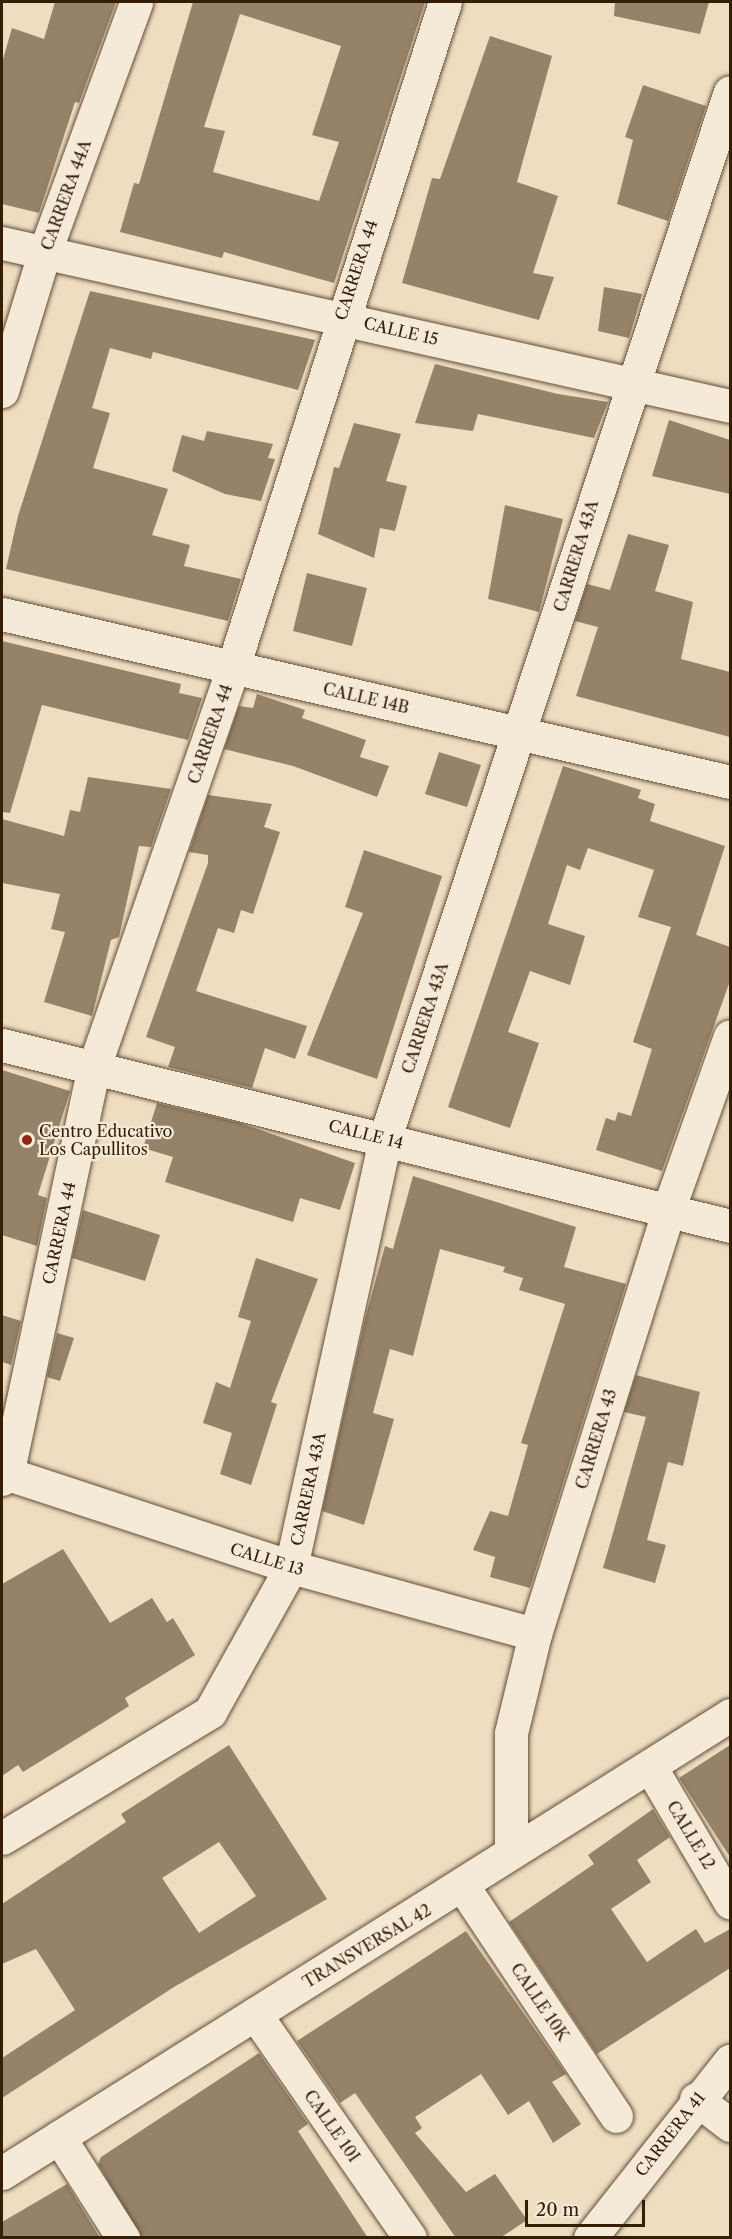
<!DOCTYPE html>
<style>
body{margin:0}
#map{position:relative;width:732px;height:2239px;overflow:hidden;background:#efddc2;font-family:"Libre Caslon Text",serif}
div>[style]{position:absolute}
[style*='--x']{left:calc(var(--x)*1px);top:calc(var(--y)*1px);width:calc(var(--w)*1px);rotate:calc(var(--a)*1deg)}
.building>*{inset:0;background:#958268}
.roads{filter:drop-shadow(0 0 2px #634e35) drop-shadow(0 0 2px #634e35)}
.street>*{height:33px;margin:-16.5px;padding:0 16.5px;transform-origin:16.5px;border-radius:16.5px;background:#f5e9d7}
.dots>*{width:16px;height:16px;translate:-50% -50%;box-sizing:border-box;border:3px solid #f5e9d7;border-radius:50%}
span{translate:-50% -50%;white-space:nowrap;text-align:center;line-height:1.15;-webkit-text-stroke:4.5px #f5e9d7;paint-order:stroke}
.street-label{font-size:16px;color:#341f06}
.poi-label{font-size:16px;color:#341f06}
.left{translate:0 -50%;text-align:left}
.frame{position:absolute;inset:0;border:3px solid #341f06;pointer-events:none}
.scale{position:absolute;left:525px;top:2200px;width:120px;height:27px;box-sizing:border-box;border:3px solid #341f06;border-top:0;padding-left:8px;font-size:18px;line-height:21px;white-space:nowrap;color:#341f06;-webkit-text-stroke:4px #f5e9d7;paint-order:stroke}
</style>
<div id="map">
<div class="building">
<div style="clip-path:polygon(55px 2px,116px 2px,79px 103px,75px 102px,39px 213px,2px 204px,2px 63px,12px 28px,44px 39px)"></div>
<div style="clip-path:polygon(evenodd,193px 2px,425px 2px,334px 283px,224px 252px,222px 258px,120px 232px,134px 183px,139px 184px,193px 2px,240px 14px,341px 46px,312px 135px,339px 142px,319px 201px,213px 172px,225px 131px,204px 127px,240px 14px)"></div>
<div style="clip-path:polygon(615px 2px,709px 2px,700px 34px,614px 16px)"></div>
<div style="clip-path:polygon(490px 36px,552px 56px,517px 182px,558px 196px,533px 273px,554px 277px,539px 320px,402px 283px,432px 178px,440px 179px)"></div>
<div style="clip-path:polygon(643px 85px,706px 106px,668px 221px,617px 204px,633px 140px,625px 137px)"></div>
<div style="clip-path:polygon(604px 287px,642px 294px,629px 338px,598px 331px)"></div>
<div style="clip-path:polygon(90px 291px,315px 340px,298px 390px,153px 352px,151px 359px,110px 348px,92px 408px,110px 413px,93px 468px,168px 489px,152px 535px,190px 545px,184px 566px,241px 579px,228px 621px,6px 569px,18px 516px)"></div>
<div style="clip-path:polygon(435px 364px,558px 394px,608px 402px,594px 438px,478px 414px,473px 431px,415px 423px)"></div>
<div style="clip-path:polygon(669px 420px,730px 440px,730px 494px,652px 476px)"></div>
<div style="clip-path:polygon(354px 423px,401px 434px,386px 481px,407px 486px,395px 531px,380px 528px,374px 558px,318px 534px,334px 467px,339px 468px)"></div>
<div style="clip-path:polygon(207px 431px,273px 444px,268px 458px,275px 459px,261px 501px,225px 494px,172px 471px,182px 435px,204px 441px)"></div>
<div style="clip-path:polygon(505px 505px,563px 519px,539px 612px,488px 599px)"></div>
<div style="clip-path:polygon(628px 534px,669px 545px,655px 591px,693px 602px,681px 659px,730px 672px,730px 737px,576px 696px,598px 627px,575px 621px,587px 584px,610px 590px)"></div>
<div style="clip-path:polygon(307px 573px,367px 588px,352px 646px,293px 631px)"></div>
<div style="clip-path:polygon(2px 641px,181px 684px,179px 693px,202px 698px,188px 740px,42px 705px,10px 813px,2px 812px)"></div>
<div style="clip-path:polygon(257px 694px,305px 710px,302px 718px,366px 740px,360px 757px,389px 766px,377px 797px,293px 766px,224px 749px,239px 706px,253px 708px)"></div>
<div style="clip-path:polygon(439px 752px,481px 765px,467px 807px,425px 794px)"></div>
<div style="clip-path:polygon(563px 766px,641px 790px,638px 798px,655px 804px,650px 821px,725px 846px,696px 935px,691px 933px,730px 947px,730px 981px,662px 1171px,596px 1150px,606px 1118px,615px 1121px,618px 1112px,631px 1116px,652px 1049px,633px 1042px,671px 927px,638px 917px,654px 870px,588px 848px,580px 870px,567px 865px,548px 924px,585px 936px,570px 985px,530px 971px,508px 1032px,539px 1043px,510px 1128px,448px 1107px)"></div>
<div style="clip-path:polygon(88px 777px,171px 789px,151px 847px,139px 846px,119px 937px,111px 940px,92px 1016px,44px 1002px,65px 932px,51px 929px,60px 894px,2px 883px,2px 819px,64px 836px,70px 810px,80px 812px)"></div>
<div style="clip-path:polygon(208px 795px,272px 804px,264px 827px,280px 832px,253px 914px,241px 910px,234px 933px,218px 928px,196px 991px,307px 1026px,295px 1059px,265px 1048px,252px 1088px,168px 1067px,175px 1047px,146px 1037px,208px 863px,208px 855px,189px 852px)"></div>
<div style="clip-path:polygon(364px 850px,442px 876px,377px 1079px,307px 1055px,363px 913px,345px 907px)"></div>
<div style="clip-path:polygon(2px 1070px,70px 1091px,38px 1195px,47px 1198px,37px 1246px,2px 1235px)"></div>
<div style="clip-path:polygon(157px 1103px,240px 1123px,355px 1163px,340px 1210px,300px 1198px,293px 1222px,165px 1182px,173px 1157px,143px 1148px)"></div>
<div style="clip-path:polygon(413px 1176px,576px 1227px,564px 1267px,626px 1284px,530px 1588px,490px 1577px,495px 1557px,473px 1550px,490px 1511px,508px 1516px,528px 1445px,521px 1443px,565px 1304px,519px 1290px,523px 1278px,503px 1272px,505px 1267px,440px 1249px,413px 1356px,390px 1349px,373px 1413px,394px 1419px,364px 1525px,322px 1511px,365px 1319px,385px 1246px,393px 1249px)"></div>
<div style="clip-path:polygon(83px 1210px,160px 1235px,145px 1281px,72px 1258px)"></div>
<div style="clip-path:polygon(256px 1258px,318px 1279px,271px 1402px,277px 1404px,251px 1485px,220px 1474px,232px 1433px,203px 1423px,216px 1382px,230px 1388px,251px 1321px,238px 1317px)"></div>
<div style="clip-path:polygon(2px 1315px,21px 1321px,11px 1365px,2px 1362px)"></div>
<div style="clip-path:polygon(57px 1333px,74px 1338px,60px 1381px,47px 1377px)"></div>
<div style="clip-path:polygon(636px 1375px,700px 1392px,683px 1466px,668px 1462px,647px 1540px,666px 1545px,655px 1583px,603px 1568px,646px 1417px,624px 1412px)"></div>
<div style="clip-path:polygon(63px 1549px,110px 1623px,152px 1598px,167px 1622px,173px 1618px,195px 1655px,125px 1698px,129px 1706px,104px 1722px,23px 1772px,18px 1765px,2px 1776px,2px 1584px)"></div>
<div style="clip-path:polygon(evenodd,229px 1745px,327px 1899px,174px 1987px,2px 2098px,2px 2058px,75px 2010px,36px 1949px,2px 1964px,2px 1904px,126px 1822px,121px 1814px,229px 1745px,219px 1842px,256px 1896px,199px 1933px,162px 1878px,219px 1842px)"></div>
<div style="clip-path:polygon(730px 1745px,730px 1857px,679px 1778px)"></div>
<div style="clip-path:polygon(653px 1809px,670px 1837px,637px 1860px,651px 1882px,611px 1909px,647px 1962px,696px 1929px,705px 1943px,730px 1929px,730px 1968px,597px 2054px,509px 1922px,594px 1864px,588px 1855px)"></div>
<div style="clip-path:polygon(466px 1931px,566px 2074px,552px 2082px,581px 2124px,553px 2143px,529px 2101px,508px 2115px,481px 2074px,415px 2117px,422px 2128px,415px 2133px,466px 2192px,495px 2174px,527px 2220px,500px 2238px,456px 2238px,355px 2093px,340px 2103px,297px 2041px)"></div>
<div style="clip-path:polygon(259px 2053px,308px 2124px,298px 2131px,368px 2238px,142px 2238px,98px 2164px,101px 2157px)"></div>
<div style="clip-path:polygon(67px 2184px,100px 2238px,2px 2238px,2px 2222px)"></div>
</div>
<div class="roads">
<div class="street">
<div style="--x:2;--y:243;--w:746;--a:12.62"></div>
<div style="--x:2;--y:391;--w:143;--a:-73"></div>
<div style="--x:44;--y:254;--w:268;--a:-69.9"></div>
<div style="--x:2;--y:614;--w:747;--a:12.99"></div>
<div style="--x:2;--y:1045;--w:750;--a:13.96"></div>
<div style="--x:2;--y:1472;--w:304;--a:18.2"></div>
<div style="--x:291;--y:1567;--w:253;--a:15.4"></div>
<div style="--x:2;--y:1479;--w:6;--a:-39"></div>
<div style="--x:7;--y:1475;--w:417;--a:-78"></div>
<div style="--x:94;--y:1067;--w:423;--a:-70.8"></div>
<div style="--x:233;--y:667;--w:698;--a:-72.32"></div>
<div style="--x:651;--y:1768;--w:156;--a:59.5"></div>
<div style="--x:2;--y:1838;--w:243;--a:-31.2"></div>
<div style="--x:210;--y:1712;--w:166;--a:-60.8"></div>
<div style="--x:291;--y:1567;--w:439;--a:-77.6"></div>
<div style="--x:385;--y:1138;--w:1101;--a:-71.75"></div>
<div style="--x:511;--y:1852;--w:119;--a:-90"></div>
<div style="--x:511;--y:1733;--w:102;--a:-76.4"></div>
<div style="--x:535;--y:1634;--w:447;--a:-72.5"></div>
<div style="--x:669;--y:1208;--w:182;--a:-70.5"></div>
<div style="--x:464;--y:1888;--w:274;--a:56.3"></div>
<div style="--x:255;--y:2014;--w:272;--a:55.3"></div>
<div style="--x:696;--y:2099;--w:43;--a:37.4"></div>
<div style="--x:59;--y:2137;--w:120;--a:57.6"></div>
<div style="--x:2;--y:2173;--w:860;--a:-32.17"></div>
<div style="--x:590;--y:2238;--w:226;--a:-51.7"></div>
</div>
</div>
<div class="dots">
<div style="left:27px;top:1140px;background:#8f2418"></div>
</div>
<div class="street-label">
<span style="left:66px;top:195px;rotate:-70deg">CARRERA 44A</span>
<span style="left:356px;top:270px;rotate:-72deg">CARRERA 44</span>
<span style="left:401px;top:331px;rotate:13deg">CALLE 15</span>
<span style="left:576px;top:556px;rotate:-73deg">CARRERA 43A</span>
<span style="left:366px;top:698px;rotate:13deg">CALLE 14B</span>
<span style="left:210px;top:734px;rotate:-71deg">CARRERA 44</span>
<span style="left:425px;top:1018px;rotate:-72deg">CARRERA 43A</span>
<span style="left:366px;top:1134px;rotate:14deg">CALLE 14</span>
<span style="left:59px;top:1233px;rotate:-78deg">CARRERA 44</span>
<span style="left:596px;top:1439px;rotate:-73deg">CARRERA 43</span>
<span style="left:308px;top:1489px;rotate:-78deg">CARRERA 43A</span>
<span style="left:267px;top:1559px;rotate:17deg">CALLE 13</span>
<span style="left:691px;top:1835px;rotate:59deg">CALLE 12</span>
<span style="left:367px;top:1946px;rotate:-31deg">TRANSVERSAL 42</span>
<span style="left:540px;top:2002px;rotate:56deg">CALLE 10K</span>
<span style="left:332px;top:2126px;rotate:55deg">CALLE 10I</span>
<span style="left:670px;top:2134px;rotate:-52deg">CARRERA 41</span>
</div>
<div class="poi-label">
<span class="left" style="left:39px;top:1140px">Centro Educativo<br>Los Capullitos</span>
</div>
<div class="frame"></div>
<div class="scale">20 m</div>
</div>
